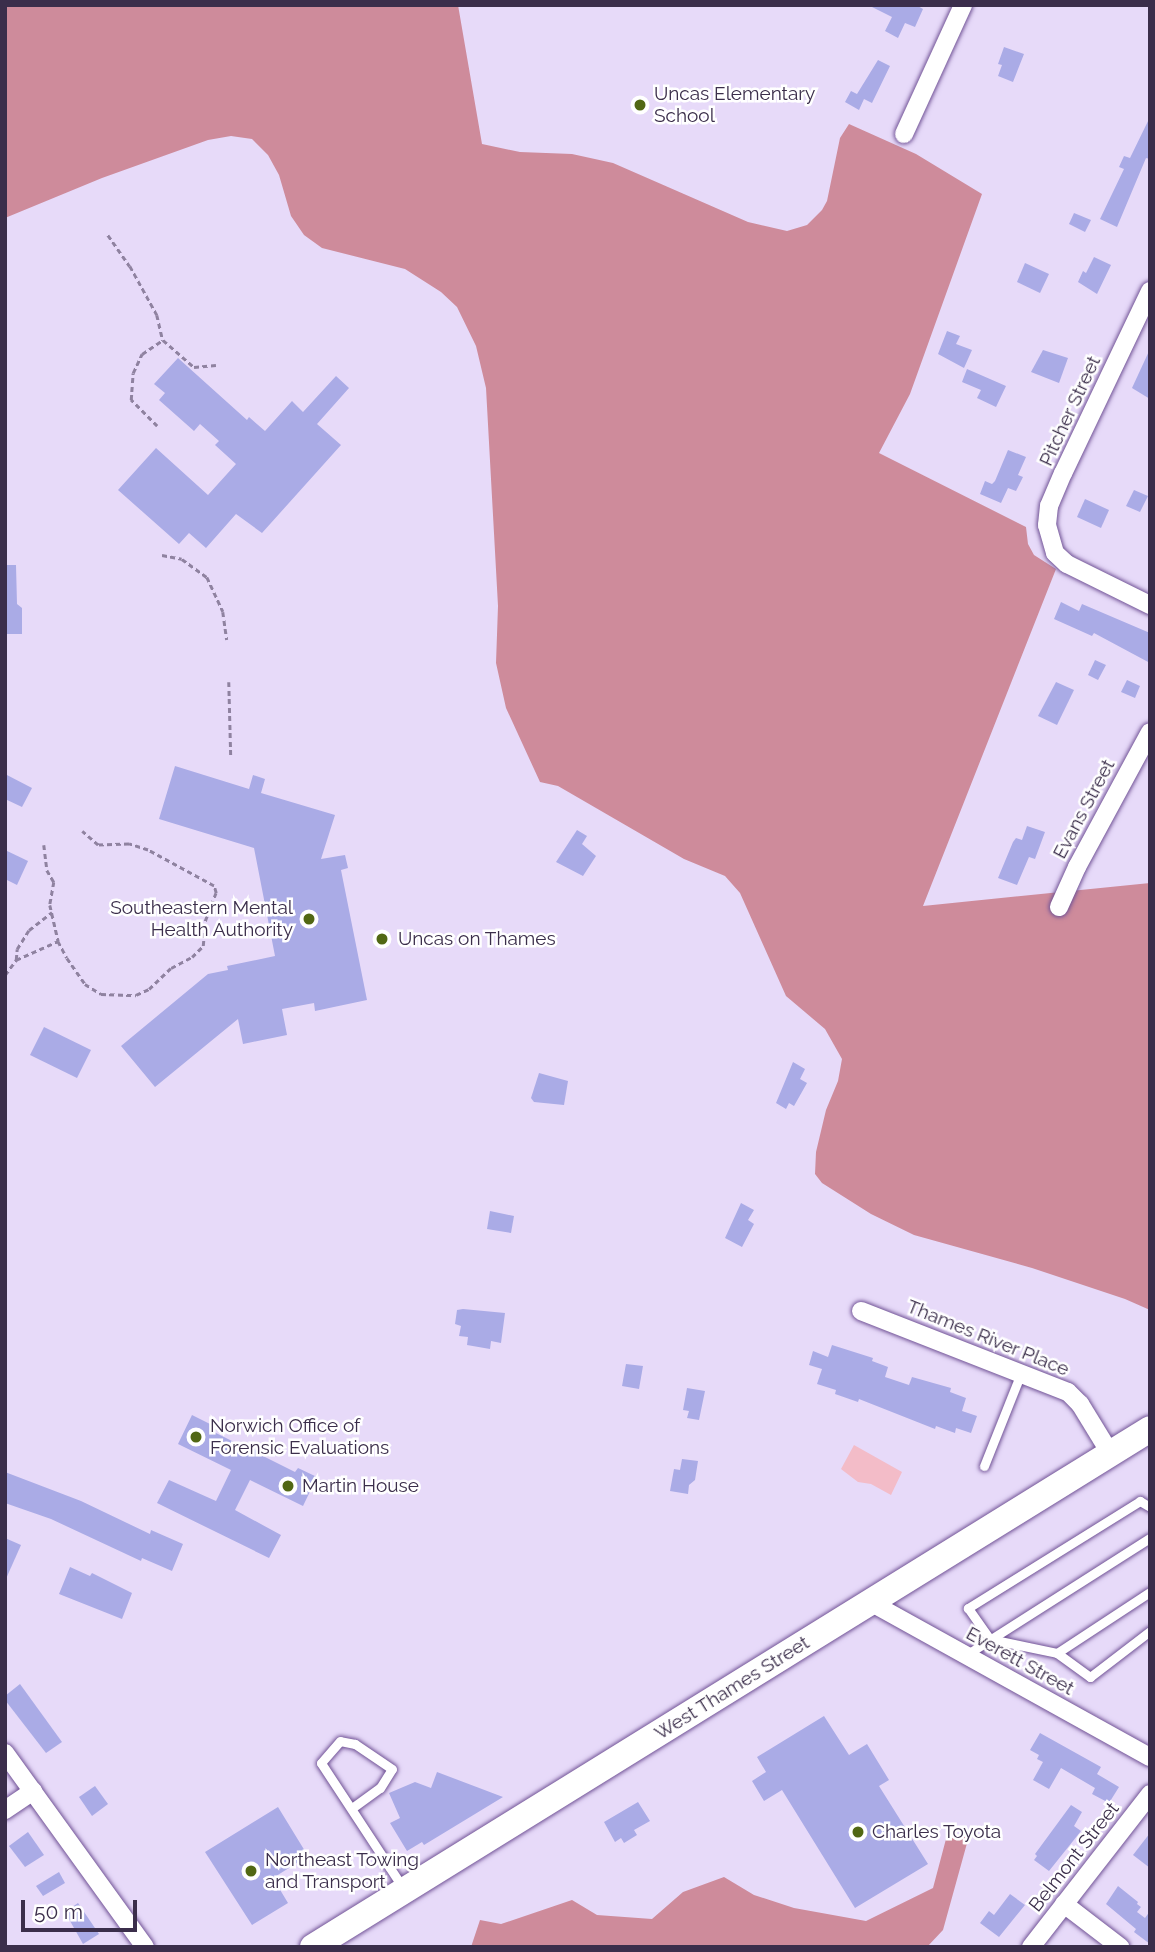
<!DOCTYPE html>
<style>
body{margin:0}
#map{position:relative;width:1155px;height:1952px;overflow:hidden;background:#e7daf9;font-family:Raleway,sans-serif}
div>[style]{position:absolute}
[style*='--x']{left:calc(var(--x)*1px);top:calc(var(--y)*1px);width:calc(var(--w)*1px);rotate:calc(var(--a)*1deg)}
.green>*{inset:0;background:#f3bcc8}
.forest>*{inset:0;background:#ce8b9b}
.building>*{inset:0;background:#aaabe6}
.path>*{height:2.5px;margin-top:-1.25px;transform-origin:0;background:repeating-linear-gradient(90deg,#8f82a0 0 5px,transparent 0 8.5px)}
.roads{filter:drop-shadow(0 0 2px #715396) drop-shadow(0 0 2px #715396)}
.lane>*{height:9px;margin:-4.5px;padding:0 4.5px;transform-origin:4.5px;border-radius:4.5px;background:#fff}
.street>*{height:18px;margin:-9px;padding:0 9px;transform-origin:9px;border-radius:9px;background:#fff}
.secondary>*{height:26px;margin:-13px;padding:0 13px;transform-origin:13px;border-radius:13px;background:#fff}
.dots>*{width:19px;height:19px;translate:-50% -50%;box-sizing:border-box;border:4px solid #fff;border-radius:50%}
span{translate:-50% -50%;white-space:nowrap;text-align:center;line-height:1.15;-webkit-text-stroke:5px #fff;paint-order:stroke}
.poi-label{font-size:19px;color:#3b2e4b}
.left{translate:0 -50%;text-align:left}
.right{translate:-100% -50%;text-align:right}
.street-label{font-size:19px;color:#3b2e4b}
.frame{position:absolute;inset:0;border:7px solid #3b2e4b;pointer-events:none}
.scale{position:absolute;left:21px;top:1900px;width:116px;height:32px;box-sizing:border-box;border:4px solid #3b2e4b;border-top:0;padding-left:9px;font-size:21px;line-height:24px;white-space:nowrap;color:#3b2e4b;-webkit-text-stroke:5px #fff;paint-order:stroke}
</style>
<div id="map">
<div class="green">
<div style="clip-path:polygon(854px 1445px,902px 1472px,891px 1495px,871px 1484px,858px 1482px,841px 1469px)"></div>
</div>
<div class="forest">
<div style="clip-path:polygon(5px 5px,458px 5px,482px 144px,520px 152px,572px 154px,613px 163px,748px 222px,787px 231px,807px 225px,822px 210px,827px 201px,840px 138px,849px 124px,916px 154px,982px 194px,910px 394px,879px 453px,1026px 527px,1028px 544px,1034px 555px,1056px 569px,923px 906px,1150px 883px,1150px 1310px,1125px 1299px,1032px 1268px,914px 1235px,871px 1214px,822px 1183px,815px 1174px,816px 1152px,826px 1110px,838px 1081px,842px 1059px,825px 1029px,786px 996px,740px 893px,725px 876px,684px 859px,558px 786px,540px 782px,506px 708px,496px 663px,498px 606px,486px 388px,476px 346px,457px 307px,441px 292px,405px 269px,322px 248px,304px 235px,291px 216px,279px 175px,268px 155px,252px 139px,231px 136px,208px 140px,102px 178px,5px 218px)"></div>
<div style="clip-path:polygon(969px 1836px,943px 1930px,927px 1947px,471px 1947px,480px 1920px,501px 1924px,572px 1900px,597px 1915px,652px 1919px,683px 1892px,724px 1877px,754px 1895px,794px 1908px,866px 1921px,933px 1888px,946px 1839px)"></div>
</div>
<div class="building">
<div style="clip-path:polygon(868px 5px,916px 5px,923px 9px,915px 27px,905px 23px,898px 38px,885px 31px,892px 17px)"></div>
<div style="clip-path:polygon(1004px 47px,1024px 54px,1013px 82px,998px 76px,1002px 65px,998px 64px)"></div>
<div style="clip-path:polygon(878px 60px,890px 66px,872px 103px,864px 99px,859px 110px,845px 102px,851px 91px,857px 94px)"></div>
<div style="clip-path:polygon(1150px 117px,1150px 159px,1146px 158px,1117px 227px,1100px 219px,1124px 169px,1119px 167px,1124px 156px,1130px 158px)"></div>
<div style="clip-path:polygon(1074px 213px,1091px 220px,1085px 232px,1069px 224px)"></div>
<div style="clip-path:polygon(1094px 257px,1111px 265px,1097px 294px,1078px 282px,1083px 271px,1086px 273px)"></div>
<div style="clip-path:polygon(1025px 263px,1049px 274px,1040px 293px,1017px 282px)"></div>
<div style="clip-path:polygon(947px 331px,960px 336px,956px 344px,972px 350px,964px 368px,938px 354px)"></div>
<div style="clip-path:polygon(1150px 349px,1150px 399px,1132px 388px)"></div>
<div style="clip-path:polygon(1043px 350px,1068px 358px,1059px 383px,1031px 372px)"></div>
<div style="clip-path:polygon(178px 358px,247px 420px,249px 417px,265px 431px,292px 401px,303px 412px,336px 376px,349px 388px,317px 424px,341px 445px,262px 533px,236px 514px,206px 548px,189px 533px,179px 544px,118px 490px,156px 448px,208px 495px,236px 464px,215px 445px,219px 441px,200px 424px,194px 431px,159px 400px,165px 393px,154px 384px)"></div>
<div style="clip-path:polygon(967px 369px,1006px 386px,996px 407px,977px 398px,981px 390px,962px 382px)"></div>
<div style="clip-path:polygon(1008px 450px,1026px 457px,1018px 475px,1023px 477px,1016px 491px,1008px 488px,1001px 503px,980px 494px,985px 481px,992px 484px,995px 481px)"></div>
<div style="clip-path:polygon(1134px 490px,1148px 496px,1140px 512px,1126px 506px)"></div>
<div style="clip-path:polygon(1085px 499px,1109px 510px,1101px 528px,1077px 517px)"></div>
<div style="clip-path:polygon(5px 565px,16px 565px,17px 604px,22px 608px,22px 634px,5px 634px)"></div>
<div style="clip-path:polygon(1061px 602px,1079px 611px,1082px 604px,1150px 633px,1150px 663px,1094px 633px,1092px 636px,1054px 619px)"></div>
<div style="clip-path:polygon(1095px 660px,1106px 665px,1098px 680px,1088px 675px)"></div>
<div style="clip-path:polygon(1127px 680px,1140px 686px,1135px 698px,1121px 692px)"></div>
<div style="clip-path:polygon(1056px 682px,1074px 690px,1057px 725px,1038px 716px)"></div>
<div style="clip-path:polygon(175px 766px,249px 789px,253px 775px,265px 779px,261px 793px,335px 815px,321px 859px,345px 855px,348px 868px,341px 870px,367px 1000px,315px 1011px,314px 1003px,282px 1009px,287px 1035px,243px 1044px,238px 1019px,155px 1087px,121px 1046px,208px 974px,228px 970px,227px 966px,275px 956px,254px 848px,159px 819px)"></div>
<div style="clip-path:polygon(5px 774px,32px 788px,22px 807px,5px 799px)"></div>
<div style="clip-path:polygon(1027px 826px,1045px 832px,1035px 859px,1029px 857px,1017px 885px,998px 878px,1013px 842px,1016px 838px,1022px 840px)"></div>
<div style="clip-path:polygon(577px 830px,587px 836px,582px 844px,596px 856px,583px 876px,556px 862px)"></div>
<div style="clip-path:polygon(5px 850px,28px 861px,17px 885px,5px 879px)"></div>
<div style="clip-path:polygon(44px 1027px,91px 1050px,77px 1078px,30px 1055px)"></div>
<div style="clip-path:polygon(793px 1062px,805px 1069px,800px 1079px,807px 1083px,794px 1106px,789px 1103px,786px 1109px,776px 1103px)"></div>
<div style="clip-path:polygon(539px 1073px,568px 1081px,564px 1105px,534px 1102px,531px 1098px)"></div>
<div style="clip-path:polygon(741px 1203px,754px 1210px,748px 1220px,754px 1224px,742px 1247px,725px 1238px)"></div>
<div style="clip-path:polygon(490px 1211px,514px 1216px,511px 1233px,487px 1229px)"></div>
<div style="clip-path:polygon(463px 1309px,505px 1313px,501px 1343px,491px 1341px,490px 1349px,467px 1345px,468px 1337px,459px 1336px,461px 1326px,455px 1324px,457px 1310px)"></div>
<div style="clip-path:polygon(832px 1345px,873px 1358px,872px 1361px,888px 1367px,885px 1377px,909px 1385px,912px 1377px,951px 1388px,950px 1392px,966px 1398px,962px 1411px,977px 1416px,971px 1433px,956px 1428px,955px 1433px,936px 1426px,935px 1429px,859px 1399px,858px 1402px,835px 1394px,836px 1390px,817px 1384px,822px 1369px,809px 1365px,813px 1351px,828px 1357px)"></div>
<div style="clip-path:polygon(626px 1364px,643px 1366px,639px 1389px,622px 1386px)"></div>
<div style="clip-path:polygon(687px 1388px,705px 1391px,699px 1420px,687px 1418px,689px 1411px,683px 1410px)"></div>
<div style="clip-path:polygon(192px 1415px,212px 1425px,210px 1430px,246px 1448px,252px 1446px,259px 1454px,295px 1472px,298px 1468px,317px 1477px,303px 1506px,250px 1480px,235px 1510px,281px 1535px,269px 1558px,157px 1503px,169px 1480px,216px 1501px,231px 1470px,178px 1444px)"></div>
<div style="clip-path:polygon(682px 1459px,698px 1461px,695px 1480px,689px 1485px,688px 1494px,670px 1491px,674px 1469px,680px 1470px)"></div>
<div style="clip-path:polygon(5px 1472px,81px 1501px,150px 1534px,151px 1530px,183px 1544px,172px 1571px,142px 1558px,141px 1561px,51px 1519px,5px 1503px)"></div>
<div style="clip-path:polygon(5px 1538px,21px 1545px,5px 1581px)"></div>
<div style="clip-path:polygon(70px 1567px,90px 1576px,92px 1573px,132px 1593px,122px 1619px,59px 1594px)"></div>
<div style="clip-path:polygon(20px 1684px,62px 1742px,46px 1753px,5px 1700px,5px 1696px)"></div>
<div style="clip-path:polygon(824px 1716px,849px 1755px,867px 1744px,889px 1780px,879px 1786px,928px 1864px,855px 1908px,782px 1790px,764px 1801px,752px 1781px,766px 1772px,757px 1757px)"></div>
<div style="clip-path:polygon(1040px 1733px,1101px 1767px,1097px 1774px,1119px 1787px,1109px 1803px,1092px 1794px,1095px 1788px,1061px 1768px,1049px 1789px,1033px 1780px,1043px 1762px,1037px 1759px,1039px 1755px,1030px 1750px)"></div>
<div style="clip-path:polygon(437px 1772px,503px 1797px,424px 1845px,422px 1842px,407px 1851px,390px 1823px,400px 1818px,389px 1793px,415px 1782px,431px 1788px)"></div>
<div style="clip-path:polygon(95px 1786px,108px 1804px,92px 1816px,79px 1797px)"></div>
<div style="clip-path:polygon(638px 1802px,650px 1821px,634px 1830px,637px 1835px,624px 1843px,621px 1838px,615px 1842px,604px 1822px)"></div>
<div style="clip-path:polygon(1071px 1805px,1082px 1812px,1074px 1826px,1081px 1831px,1049px 1871px,1034px 1860px,1037px 1856px,1035px 1854px)"></div>
<div style="clip-path:polygon(278px 1807px,308px 1856px,273px 1878px,288px 1903px,252px 1925px,205px 1852px)"></div>
<div style="clip-path:polygon(28px 1832px,44px 1855px,25px 1867px,9px 1846px)"></div>
<div style="clip-path:polygon(1150px 1833px,1150px 1868px,1133px 1855px)"></div>
<div style="clip-path:polygon(59px 1872px,65px 1883px,43px 1896px,36px 1886px)"></div>
<div style="clip-path:polygon(1118px 1886px,1138px 1902px,1137px 1904px,1141px 1907px,1137px 1912px,1145px 1918px,1150px 1911px,1150px 1944px,1134px 1932px,1136px 1929px,1106px 1904px)"></div>
<div style="clip-path:polygon(1010px 1894px,1025px 1905px,999px 1937px,980px 1923px,989px 1911px,994px 1915px)"></div>
<div style="clip-path:polygon(78px 1903px,99px 1934px,83px 1944px,65px 1912px)"></div>
</div>
<div class="path">
<div style="--x:108;--y:235;--w:38;--a:55"></div>
<div style="--x:130;--y:266;--w:56;--a:61.1"></div>
<div style="--x:157;--y:315;--w:26;--a:77"></div>
<div style="--x:163;--y:340;--w:41;--a:41.1"></div>
<div style="--x:194;--y:367;--w:22;--a:-5"></div>
<div style="--x:157;--y:426;--w:37;--a:-135"></div>
<div style="--x:131;--y:400;--w:27;--a:-86"></div>
<div style="--x:133;--y:373;--w:21;--a:-65"></div>
<div style="--x:142;--y:354;--w:25;--a:-34"></div>
<div style="--x:162;--y:555;--w:20;--a:11"></div>
<div style="--x:182;--y:559;--w:31;--a:36"></div>
<div style="--x:207;--y:577;--w:38;--a:65"></div>
<div style="--x:223;--y:612;--w:28;--a:82"></div>
<div style="--x:229;--y:682;--w:76;--a:88.5"></div>
<div style="--x:44;--y:845;--w:25;--a:83"></div>
<div style="--x:47;--y:870;--w:14;--a:60"></div>
<div style="--x:54;--y:882;--w:23;--a:100"></div>
<div style="--x:50;--y:905;--w:37;--a:77"></div>
<div style="--x:58;--y:941;--w:19;--a:62"></div>
<div style="--x:67;--y:958;--w:32;--a:55"></div>
<div style="--x:85;--y:984;--w:19;--a:32"></div>
<div style="--x:101;--y:994;--w:35;--a:2"></div>
<div style="--x:136;--y:995;--w:14;--a:-25"></div>
<div style="--x:149;--y:989;--w:30;--a:-44"></div>
<div style="--x:171;--y:968;--w:24;--a:-28"></div>
<div style="--x:192;--y:957;--w:16;--a:-45"></div>
<div style="--x:203;--y:946;--w:25;--a:-85"></div>
<div style="--x:205;--y:921;--w:30;--a:-69"></div>
<div style="--x:216;--y:893;--w:7;--a:-106"></div>
<div style="--x:214;--y:886;--w:75;--a:-151.4"></div>
<div style="--x:148;--y:850;--w:20;--a:-162"></div>
<div style="--x:129;--y:844;--w:31;--a:178"></div>
<div style="--x:98;--y:845;--w:21;--a:-139"></div>
<div style="--x:16;--y:960;--w:11;--a:-85"></div>
<div style="--x:17;--y:949;--w:22;--a:-58"></div>
<div style="--x:29;--y:930;--w:29;--a:-38"></div>
<div style="--x:5;--y:975;--w:19;--a:-54"></div>
<div style="--x:16;--y:960;--w:46;--a:-24.3"></div>
</div>
<div class="roads">
<div class="lane">
<div style="--x:984;--y:1466;--w:100;--a:-68.3"></div>
<div style="--x:1150;--y:1507;--w:12;--a:-149"></div>
<div style="--x:1140;--y:1501;--w:203;--a:148.1"></div>
<div style="--x:968;--y:1608;--w:38;--a:55"></div>
<div style="--x:990;--y:1639;--w:68;--a:11.8"></div>
<div style="--x:1057;--y:1653;--w:111;--a:-33.3"></div>
<div style="--x:1057;--y:1653;--w:41;--a:36"></div>
<div style="--x:1090;--y:1677;--w:76;--a:-37.5"></div>
<div style="--x:966;--y:1655;--w:218;--a:-32.5"></div>
<div style="--x:352;--y:1808;--w:34;--a:-36"></div>
<div style="--x:380;--y:1788;--w:22;--a:-58"></div>
<div style="--x:392;--y:1769;--w:45;--a:-146"></div>
<div style="--x:355;--y:1744;--w:15;--a:-169"></div>
<div style="--x:340;--y:1741;--w:29;--a:131"></div>
<div style="--x:321;--y:1763;--w:149;--a:56.7"></div>
</div>
<div class="street">
<div style="--x:904;--y:134;--w:142;--a:-65.4"></div>
<div style="--x:1150;--y:291;--w:202;--a:115.5"></div>
<div style="--x:1063;--y:473;--w:36;--a:113"></div>
<div style="--x:1049;--y:506;--w:19;--a:96"></div>
<div style="--x:1047;--y:525;--w:29;--a:74"></div>
<div style="--x:1055;--y:553;--w:16;--a:43"></div>
<div style="--x:1067;--y:564;--w:93;--a:26.3"></div>
<div style="--x:1059;--y:907;--w:44;--a:-65.8"></div>
<div style="--x:1077;--y:867;--w:153;--a:-61.6"></div>
<div style="--x:861;--y:1311;--w:222;--a:21.4"></div>
<div style="--x:1068;--y:1392;--w:17;--a:45"></div>
<div style="--x:1080;--y:1404;--w:57;--a:58.5"></div>
<div style="--x:870;--y:1602;--w:320;--a:29"></div>
<div style="--x:5;--y:1753;--w:239;--a:54.2"></div>
<div style="--x:5;--y:1810;--w:34;--a:-34"></div>
<div style="--x:1064;--y:1904;--w:71;--a:37.5"></div>
<div style="--x:1031;--y:1947;--w:194;--a:-52.1"></div>
</div>
<div class="secondary">
<div style="--x:313;--y:1947;--w:984;--a:-31.75"></div>
</div>
</div>
<div class="dots">
<div style="left:640px;top:105px;background:#516714"></div>
<div style="left:309px;top:919px;background:#516714"></div>
<div style="left:382px;top:939px;background:#516714"></div>
<div style="left:196px;top:1437px;background:#516714"></div>
<div style="left:288px;top:1486px;background:#516714"></div>
<div style="left:858px;top:1832px;background:#516714"></div>
<div style="left:251px;top:1871px;background:#516714"></div>
</div>
<div class="poi-label">
<span class="left" style="left:654px;top:105px">Uncas Elementary<br>School</span>
<span class="right" style="left:293px;top:919px">Southeastern Mental<br>Health Authority</span>
<span class="left" style="left:398px;top:939px">Uncas on Thames</span>
<span class="left" style="left:210px;top:1437px">Norwich Office of<br>Forensic Evaluations</span>
<span class="left" style="left:302px;top:1486px">Martin House</span>
<span class="left" style="left:872px;top:1832px">Charles Toyota</span>
<span class="left" style="left:265px;top:1871px">Northeast Towing<br>and Transport</span>
</div>
<div class="street-label">
<span style="left:1070px;top:411px;rotate:-65deg">Pitcher Street</span>
<span style="left:1084px;top:809px;rotate:-62deg">Evans Street</span>
<span style="left:988px;top:1338px;rotate:22deg">Thames River Place</span>
<span style="left:1020px;top:1661px;rotate:29deg">Everett Street</span>
<span style="left:732px;top:1688px;rotate:-32deg">West Thames Street</span>
<span style="left:1074px;top:1857px;rotate:-52deg">Belmont Street</span>
</div>
<div class="frame"></div>
<div class="scale">50 m</div>
</div>
